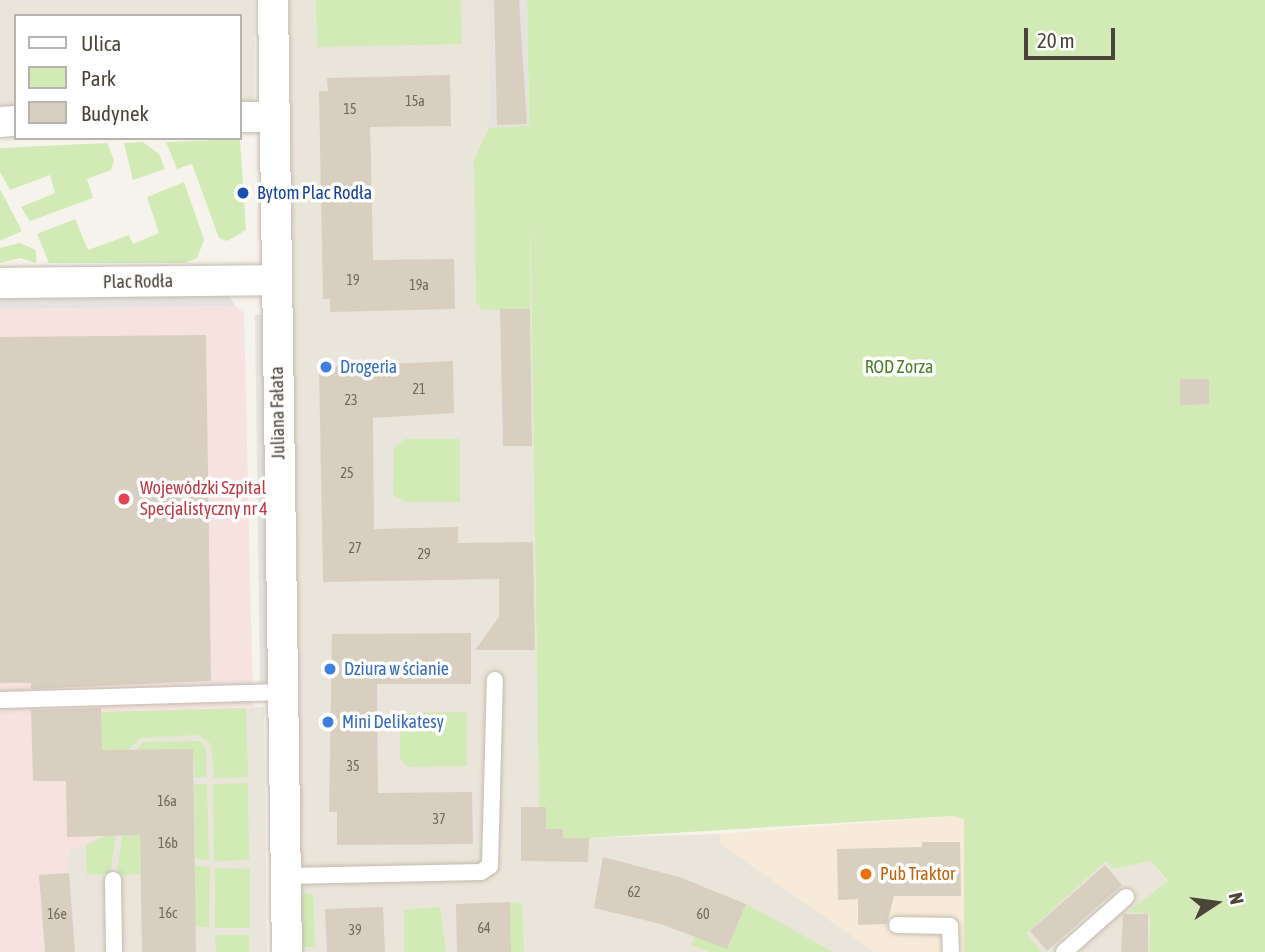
<!DOCTYPE html>
<meta charset="utf-8">
<style>
body{margin:0}
#map{position:relative;width:1265px;height:952px;overflow:hidden;background:#f6f3ec;font-family:"Asap Condensed",sans-serif}
div>[style]{position:absolute}
[style*='--x']{left:calc(var(--x)*1px);top:calc(var(--y)*1px);width:calc(var(--w)*1px);rotate:calc(var(--a)*1deg)}
.residential>*{inset:0;background:#eae5da}
.commercial>*{inset:0;background:#f7ead8}
.industrial>*{inset:0;background:#e6e2dd}
.medical>*{inset:0;background:#f6e3e0}
.green>*{inset:0;background:#d2eab5}
.parking>*{inset:0;background:#e5e3e0}
.building>*{inset:0;background:#d8cfc1}
.roads{filter:drop-shadow(0 0 2px #c2bbae) drop-shadow(0 0 2px #c2bbae)}
.lane>*{height:16px;margin:-8px;padding:0 8px;transform-origin:8px;border-radius:8px;background:#fff}
.street>*{height:30px;margin:-15px;padding:0 15px;transform-origin:15px;border-radius:15px;background:#fff}
.dots>*{width:19px;height:19px;translate:-50% -50%;box-sizing:border-box;border:4px solid #fff;border-radius:50%}
span{translate:-50% -50%;white-space:nowrap;text-align:center;line-height:1.15;-webkit-text-stroke:7px #fff;paint-order:stroke}
.number-label{font-size:14px;color:#6e675b}
.number-label span{-webkit-text-stroke-width:0}
.transit-label{font-size:18px;color:#164399}
.left{translate:0 -50%;text-align:left}
.street-label{font-size:18px;color:#4b4439}
.shop-label{font-size:18px;color:#366cbe}
.park-label{font-size:18px;color:#4a7f2a}
.health-label{font-size:18px;color:#be3a42}
.food-label{font-size:18px;color:#c56008}
.legend{position:absolute;left:14px;top:14px;width:228px;height:126px;box-sizing:border-box;background:#fff;border:2px solid #b7b4b0;margin:0;padding:9px 12px;list-style:none;font-size:21px;color:#4b4439}
.legend li{display:flex;align-items:center;gap:14px;height:35px}
.legend b{width:35px;border:2px solid #b7b4b0}
.north{position:absolute;left:1181px;top:868px;width:70px;height:70px;-webkit-text-stroke:5px #fff;paint-order:stroke;rotate:77deg;font-size:19px;font-weight:700;line-height:28px;text-align:center;color:#4b4439}
.north::after{content:'';display:block;margin:auto;width:24px;height:32px;background:#4b4439;clip-path:polygon(50% 0,100% 100%,50% 72%,0 100%)}
.scale{position:absolute;left:1024px;top:28px;width:91px;height:32px;box-sizing:border-box;border:4px solid #4b4439;border-top:0;padding-left:9px;font-size:21px;line-height:24px;white-space:nowrap;color:#4b4439;-webkit-text-stroke:5px #fff;paint-order:stroke}
</style>
<div id="map">
<div class="residential">
<div style="clip-path:polygon(0 0,255px 0,254px 101px,240px 107px,240px 16px,16px 16px,16px 113px,0 113px)"></div>
<div style="clip-path:polygon(289px 0,488px 0,489px 128px,529px 127px,539px 807px,563px 829px,589px 838px,720px 834px,721px 844px,875px 952px,302px 952px)"></div>
<div style="clip-path:polygon(264px 707px,267px 952px,45px 952px,101px 712px)"></div>
<div style="clip-path:polygon(1106px 861px,1114px 869px,1151px 861px,1168px 882px,1129px 912px,1150px 913px,1149px 952px,1042px 952px,1025px 934px)"></div>
</div>
<div class="commercial">
<div style="clip-path:polygon(953px 816px,964px 819px,964px 952px,875px 952px,721px 844px,720px 834px)"></div>
</div>
<div class="industrial">
<div style="clip-path:polygon(488px 0,527px 0,529px 127px,489px 128px)"></div>
</div>
<div class="medical">
<div style="clip-path:polygon(235px 306px,244px 313px,253px 707px,101px 712px,104px 836px,67px 852px,69px 873px,45px 952px,0 952px,0 309px)"></div>
</div>
<div class="green">
<div style="clip-path:polygon(316px 0,461px 0,462px 44px,317px 47px)"></div>
<div style="clip-path:polygon(527px 0,1265px 0,1265px 952px,1149px 952px,1150px 914px,1128px 912px,1168px 881px,1151px 861px,1113px 869px,1106px 861px,1026px 934px,1042px 952px,964px 952px,964px 819px,953px 816px,589px 838px,563px 838px,563px 829px,546px 829px,539px 807px,530px 213px,530px 309px,482px 310px,476px 301px,474px 160px,489px 128px,529px 126px)"></div>
<div style="clip-path:polygon(240px 139px,246px 230px,227px 241px,219px 238px,192px 164px,177px 169px,166px 142px)"></div>
<div style="clip-path:polygon(143px 142px,159px 154px,165px 169px,133px 180px,124px 143px)"></div>
<div style="clip-path:polygon(107px 143px,114px 160px,111px 170px,87px 179px,93px 198px,30px 221px,21px 207px,55px 193px,50px 175px,10px 190px,0 172px,0 148px)"></div>
<div style="clip-path:polygon(184px 182px,204px 240px,197px 258px,185px 263px,49px 263px,37px 234px,75px 219px,88px 250px,129px 235px,133px 244px,159px 233px,147px 197px)"></div>
<div style="clip-path:polygon(0 189px,22px 231px,0 241px)"></div>
<div style="clip-path:polygon(20px 243px,36px 250px,36px 263px,20px 258px,0 263px,0 248px)"></div>
<div style="clip-path:polygon(405px 439px,460px 439px,460px 502px,404px 502px,393px 494px,394px 448px)"></div>
<div style="clip-path:polygon(246px 708px,248px 777px,214px 778px,211px 744px,198px 735px,141px 738px,129px 749px,110px 873px,87px 875px,86px 845px,104px 836px,101px 712px)"></div>
<div style="clip-path:polygon(467px 712px,467px 766px,408px 767px,400px 759px,400px 722px,407px 713px)"></div>
<div style="clip-path:polygon(200px 741px,206px 748px,206px 777px,195px 777px,193px 749px,139px 750px,140px 874px,117px 875px,133px 754px,143px 742px)"></div>
<div style="clip-path:polygon(248px 783px,249px 860px,214px 861px,213px 784px)"></div>
<div style="clip-path:polygon(194px 784px,207px 784px,209px 860px,195px 859px)"></div>
<div style="clip-path:polygon(195px 866px,210px 867px,209px 927px,195px 927px)"></div>
<div style="clip-path:polygon(215px 868px,250px 869px,250px 928px,215px 928px)"></div>
<div style="clip-path:polygon(301px 894px,313px 894px,315px 947px,302px 947px)"></div>
<div style="clip-path:polygon(510px 902px,522px 904px,524px 952px,511px 952px)"></div>
<div style="clip-path:polygon(746px 904px,833px 952px,710px 952px,691px 945px,695px 935px,727px 949px)"></div>
<div style="clip-path:polygon(440px 907px,446px 952px,404px 952px,404px 910px)"></div>
<div style="clip-path:polygon(215px 935px,249px 935px,249px 952px,216px 952px)"></div>
</div>
<div class="parking">
<div style="clip-path:polygon(226px 289px,235px 306px,0 309px,0 290px)"></div>
<div style="clip-path:polygon(255px 315px,266px 315px,271px 683px,260px 684px)"></div>
</div>
<div class="building">
<div style="clip-path:polygon(494px 0,519px 0,527px 124px,497px 125px)"></div>
<div style="clip-path:polygon(450px 75px,451px 126px,370px 127px,371px 159px,373px 260px,454px 259px,455px 309px,330px 312px,330px 299px,323px 299px,319px 91px,328px 91px,327px 78px)"></div>
<div style="clip-path:polygon(500px 309px,530px 309px,532px 446px,503px 446px)"></div>
<div style="clip-path:polygon(206px 335px,211px 681px,31px 689px,31px 683px,0 683px,0 337px)"></div>
<div style="clip-path:polygon(453px 361px,454px 413px,373px 418px,374px 529px,458px 527px,458px 543px,533px 542px,535px 650px,475px 650px,499px 617px,499px 579px,323px 582px,319px 367px)"></div>
<div style="clip-path:polygon(1180px 379px,1209px 379px,1209px 404px,1180px 405px)"></div>
<div style="clip-path:polygon(471px 633px,471px 684px,377px 684px,378px 793px,472px 792px,473px 844px,337px 845px,337px 812px,329px 812px,332px 634px)"></div>
<div style="clip-path:polygon(101px 708px,102px 750px,193px 749px,196px 952px,142px 952px,140px 835px,67px 837px,66px 781px,33px 781px,31px 710px)"></div>
<div style="clip-path:polygon(521px 807px,546px 807px,546px 829px,563px 829px,563px 838px,589px 838px,588px 862px,521px 861px)"></div>
<div style="clip-path:polygon(922px 842px,960px 842px,961px 896px,894px 896px,887px 924px,858px 925px,858px 899px,838px 900px,837px 849px,922px 847px)"></div>
<div style="clip-path:polygon(603px 857px,679px 877px,746px 904px,727px 949px,661px 924px,594px 908px)"></div>
<div style="clip-path:polygon(1105px 865px,1122px 885px,1047px 951px,1030px 931px)"></div>
<div style="clip-path:polygon(69px 873px,75px 952px,45px 952px,39px 875px)"></div>
<div style="clip-path:polygon(510px 902px,511px 952px,457px 952px,456px 904px)"></div>
<div style="clip-path:polygon(383px 907px,385px 952px,327px 952px,325px 909px)"></div>
<div style="clip-path:polygon(1123px 914px,1148px 914px,1148px 952px,1121px 952px)"></div>
</div>
<div class="roads">
<div class="lane">
<div style="--x:0;--y:700;--w:284;--a:-1.6"></div>
<div style="--x:287;--y:876;--w:194;--a:-1.2"></div>
<div style="--x:481;--y:872;--w:11;--a:-34"></div>
<div style="--x:490;--y:866;--w:186;--a:-88.5"></div>
<div style="--x:113;--y:880;--w:72;--a:89.2"></div>
<div style="--x:897;--y:925;--w:53;--a:1.1"></div>
<div style="--x:950;--y:926;--w:26;--a:88"></div>
<div style="--x:1064;--y:952;--w:83;--a:-41.6"></div>
</div>
<div class="street">
<div style="--x:273;--y:0;--w:952;--a:89.16"></div>
<div style="--x:240;--y:117;--w:35;--a:0"></div>
<div style="--x:0;--y:122;--w:16;--a:-4"></div>
<div style="--x:0;--y:283;--w:275;--a:-0.6"></div>
</div>
</div>
<div class="dots">
<div style="left:243px;top:193px;background:#1a4fb4"></div>
<div style="left:326px;top:367px;background:#3f7fe0"></div>
<div style="left:124px;top:499px;background:#e0444e"></div>
<div style="left:330px;top:669px;background:#3f7fe0"></div>
<div style="left:328px;top:722px;background:#3f7fe0"></div>
<div style="left:866px;top:874px;background:#e8710a"></div>
</div>
<div class="number-label">
<span style="left:415px;top:101px">15a</span>
<span style="left:350px;top:109px">15</span>
<span style="left:353px;top:280px">19</span>
<span style="left:419px;top:285px">19a</span>
<span style="left:419px;top:389px">21</span>
<span style="left:351px;top:400px">23</span>
<span style="left:347px;top:473px">25</span>
<span style="left:355px;top:548px">27</span>
<span style="left:424px;top:554px">29</span>
<span style="left:353px;top:766px">35</span>
<span style="left:167px;top:801px">16a</span>
<span style="left:439px;top:819px">37</span>
<span style="left:168px;top:843px">16b</span>
<span style="left:634px;top:892px">62</span>
<span style="left:168px;top:913px">16c</span>
<span style="left:57px;top:914px">16e</span>
<span style="left:703px;top:914px">60</span>
<span style="left:484px;top:928px">64</span>
<span style="left:355px;top:930px">39</span>
</div>
<div class="transit-label">
<span class="left" style="left:257px;top:193px">Bytom Plac Rodła</span>
</div>
<div class="street-label">
<span style="left:138px;top:282px;rotate:-1deg">Plac Rodła</span>
<span style="left:278px;top:413px;rotate:-91deg">Juliana Fałata</span>
</div>
<div class="shop-label">
<span class="left" style="left:340px;top:367px">Drogeria</span>
<span class="left" style="left:344px;top:669px">Dziura w ścianie</span>
<span class="left" style="left:342px;top:722px">Mini Delikatesy</span>
</div>
<div class="park-label">
<span style="left:899px;top:367px">ROD Zorza</span>
</div>
<div class="health-label">
<span class="left" style="left:140px;top:499px">Wojewódzki Szpital<br>Specjalistyczny nr 4</span>
</div>
<div class="food-label">
<span class="left" style="left:880px;top:874px">Pub Traktor</span>
</div>
<ul class="legend">
<li><b style="height:9px;background:#fff"></b>Ulica</li>
<li><b style="height:19px;background:#d2eab5"></b>Park</li>
<li><b style="height:19px;background:#d8cfc1"></b>Budynek</li>
</ul>
<div class="north">N</div>
<div class="scale">20 m</div>
</div>
